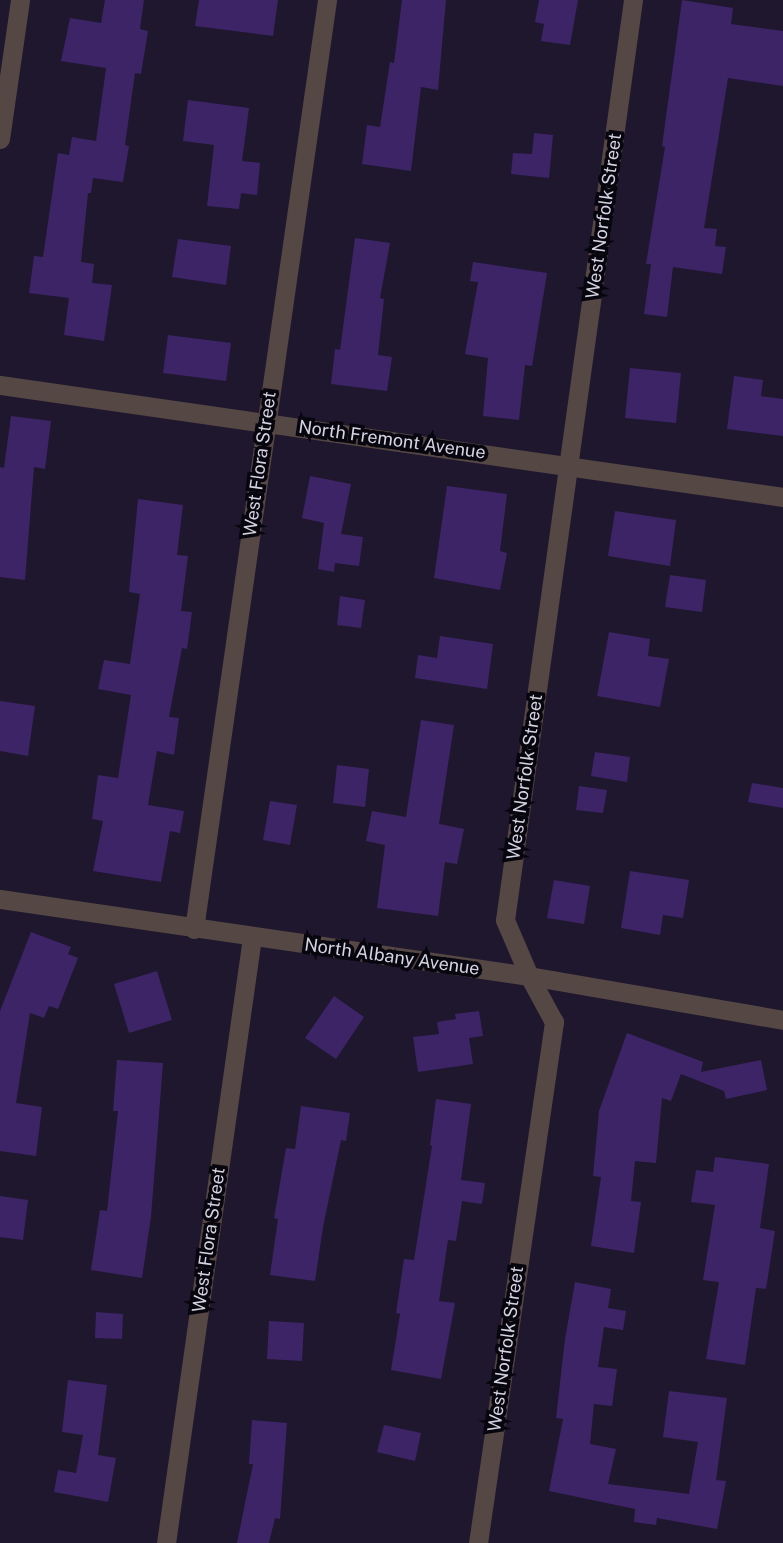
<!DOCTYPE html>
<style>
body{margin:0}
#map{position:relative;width:783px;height:1543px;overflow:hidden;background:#1e172d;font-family:"Public Sans",sans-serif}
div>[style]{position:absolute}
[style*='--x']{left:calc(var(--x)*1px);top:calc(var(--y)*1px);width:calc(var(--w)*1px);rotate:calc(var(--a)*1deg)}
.building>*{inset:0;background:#3d2467}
.minor>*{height:19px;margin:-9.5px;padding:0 9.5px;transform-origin:9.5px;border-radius:9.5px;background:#554744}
span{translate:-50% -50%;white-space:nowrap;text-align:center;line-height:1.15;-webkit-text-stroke:7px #07050d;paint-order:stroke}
.street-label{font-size:18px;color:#d5d2e1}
</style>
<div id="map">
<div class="building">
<div style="clip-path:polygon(105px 0,144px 0,140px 29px,148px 31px,141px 74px,135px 73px,125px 145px,129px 146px,123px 182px,93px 178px,91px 193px,88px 193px,81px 262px,94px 264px,92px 283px,112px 285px,104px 341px,64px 335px,69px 298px,29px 293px,34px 256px,43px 257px,58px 153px,69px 155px,72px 137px,96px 141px,106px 68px,61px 61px,70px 18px,101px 23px)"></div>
<div style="clip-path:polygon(199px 0,278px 0,273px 36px,195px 26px)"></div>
<div style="clip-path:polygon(402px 0,446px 0,438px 90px,421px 87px,411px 171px,362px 164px,367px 125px,380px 127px,390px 62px,394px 63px)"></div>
<div style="clip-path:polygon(539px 0,578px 0,570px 45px,541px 41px,544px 24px,535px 22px)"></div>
<div style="clip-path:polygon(682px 0,733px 8px,731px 24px,783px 31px,783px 86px,728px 78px,704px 228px,717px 229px,715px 246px,726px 247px,722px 274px,673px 267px,667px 317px,644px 314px,651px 264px,646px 264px,665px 147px,662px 146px)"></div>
<div style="clip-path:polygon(188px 100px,249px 108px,242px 161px,260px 163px,257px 195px,241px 193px,239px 209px,207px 206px,214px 145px,183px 141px)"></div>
<div style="clip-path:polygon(534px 133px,553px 135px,549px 178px,511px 174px,513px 153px,532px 154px)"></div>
<div style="clip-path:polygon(355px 238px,390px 243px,380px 298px,384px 299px,378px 355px,392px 357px,387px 391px,331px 384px,335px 349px,340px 350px)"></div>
<div style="clip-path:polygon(178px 239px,231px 246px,226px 285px,172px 277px)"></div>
<div style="clip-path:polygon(473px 262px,547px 273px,532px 366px,525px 365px,519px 420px,483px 416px,488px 358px,465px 354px,478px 282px,470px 281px)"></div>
<div style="clip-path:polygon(168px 335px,231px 343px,226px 381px,163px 373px)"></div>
<div style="clip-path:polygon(630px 368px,681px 373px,676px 423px,625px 418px)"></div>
<div style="clip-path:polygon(734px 376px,763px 380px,761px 396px,783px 399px,783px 436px,727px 429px)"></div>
<div style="clip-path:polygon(11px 416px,51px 421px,45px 469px,34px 467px,25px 580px,0 577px,0 467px,4px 468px)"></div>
<div style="clip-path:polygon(310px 476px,351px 484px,341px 534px,363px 537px,359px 566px,335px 563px,334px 572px,318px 569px,324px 523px,302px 518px)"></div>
<div style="clip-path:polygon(447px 486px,507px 494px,500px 551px,507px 553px,500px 590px,434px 578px)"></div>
<div style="clip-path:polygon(138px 499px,183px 505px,177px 555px,188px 556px,181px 611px,192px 612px,187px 649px,182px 648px,169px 717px,179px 718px,174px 755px,157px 751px,148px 805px,184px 811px,180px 833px,170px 831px,161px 882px,93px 871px,103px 821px,92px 819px,98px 775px,118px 778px,131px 695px,98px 689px,104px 660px,130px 664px,140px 594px,129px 592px)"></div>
<div style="clip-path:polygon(615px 511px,676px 520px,670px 566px,608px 556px)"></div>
<div style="clip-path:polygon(670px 575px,706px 580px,702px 612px,665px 607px)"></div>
<div style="clip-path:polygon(340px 596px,365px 600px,361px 628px,337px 625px)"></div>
<div style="clip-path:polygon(609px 632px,650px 639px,648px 656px,669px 659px,660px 707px,597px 696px)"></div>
<div style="clip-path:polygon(440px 636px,493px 644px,487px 689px,415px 678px,418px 655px,437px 658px)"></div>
<div style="clip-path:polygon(0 701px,35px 706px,28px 756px,0 751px)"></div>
<div style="clip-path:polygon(421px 720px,454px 725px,439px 824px,464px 829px,457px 864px,445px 862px,438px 916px,377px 908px,385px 845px,366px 841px,372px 811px,406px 817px)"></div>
<div style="clip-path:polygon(595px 752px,630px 757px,627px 782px,591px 776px)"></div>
<div style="clip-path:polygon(337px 765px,369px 769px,365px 807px,333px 803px)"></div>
<div style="clip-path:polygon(752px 783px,783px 788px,783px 808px,748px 802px)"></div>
<div style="clip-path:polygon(579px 786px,607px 790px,603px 813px,576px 810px)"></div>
<div style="clip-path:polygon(270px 801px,297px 805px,290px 845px,263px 840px)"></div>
<div style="clip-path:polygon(630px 871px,689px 880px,683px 918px,663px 915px,660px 935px,621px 928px)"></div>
<div style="clip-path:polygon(554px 880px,590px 886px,584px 924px,547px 918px)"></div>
<div style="clip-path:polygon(31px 932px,71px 947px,68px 954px,78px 958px,58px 1009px,49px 1006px,44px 1018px,30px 1013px,16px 1103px,42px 1107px,36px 1156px,0 1151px,0 1011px)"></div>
<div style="clip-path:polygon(157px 971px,172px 1020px,129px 1033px,114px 984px)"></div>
<div style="clip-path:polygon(334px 996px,364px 1017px,336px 1059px,305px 1038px)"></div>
<div style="clip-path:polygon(479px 1011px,483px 1036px,469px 1038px,473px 1064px,418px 1072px,413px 1037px,439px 1034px,437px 1022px,456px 1019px,455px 1014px)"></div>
<div style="clip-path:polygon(627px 1033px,703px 1062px,701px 1072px,761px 1060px,767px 1090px,726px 1099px,724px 1091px,681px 1074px,671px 1101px,662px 1098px,656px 1163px,635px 1161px,631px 1201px,641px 1202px,634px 1253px,591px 1246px,601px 1177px,593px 1176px,599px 1111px)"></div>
<div style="clip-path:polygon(117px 1060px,163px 1063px,151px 1217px,142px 1278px,91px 1270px,100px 1210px,107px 1211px,118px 1111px,113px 1111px)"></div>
<div style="clip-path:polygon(436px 1099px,471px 1104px,461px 1180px,485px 1183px,482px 1204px,462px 1201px,456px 1241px,448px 1240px,439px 1301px,455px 1303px,441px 1379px,391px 1370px,400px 1314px,396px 1313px,404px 1259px,414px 1260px,432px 1146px,430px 1145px)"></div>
<div style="clip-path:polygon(301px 1106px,350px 1113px,346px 1141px,341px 1140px,323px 1227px,315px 1281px,270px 1275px,278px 1219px,274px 1218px,286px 1148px,295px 1149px)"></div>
<div style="clip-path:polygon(715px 1157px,769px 1164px,760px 1228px,775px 1231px,766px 1289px,756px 1288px,745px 1365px,706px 1359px,719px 1282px,703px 1280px,715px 1205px,691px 1202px,696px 1170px,713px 1172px)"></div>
<div style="clip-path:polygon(0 1196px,28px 1200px,23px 1240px,0 1237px)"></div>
<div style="clip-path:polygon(575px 1282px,611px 1289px,608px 1308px,626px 1311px,623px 1330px,604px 1327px,598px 1367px,617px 1369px,612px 1406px,594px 1404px,590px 1444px,616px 1449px,608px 1484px,689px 1494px,698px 1442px,663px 1437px,669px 1391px,727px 1398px,716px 1480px,726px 1481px,717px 1529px,657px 1518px,656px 1525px,634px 1522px,635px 1509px,549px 1491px,563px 1419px,556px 1418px,565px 1339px)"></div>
<div style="clip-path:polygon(96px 1312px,123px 1314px,122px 1339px,95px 1338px)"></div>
<div style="clip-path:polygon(269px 1321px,304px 1323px,302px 1361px,267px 1359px)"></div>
<div style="clip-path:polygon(68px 1380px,107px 1385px,98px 1455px,116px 1458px,108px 1502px,54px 1492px,58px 1470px,76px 1473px,83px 1435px,62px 1432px)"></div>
<div style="clip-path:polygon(252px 1420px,287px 1423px,280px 1519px,275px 1518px,269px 1543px,237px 1543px,253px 1464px,249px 1464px)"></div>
<div style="clip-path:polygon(384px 1425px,421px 1433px,415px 1461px,377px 1452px)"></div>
</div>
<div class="minor">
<div style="--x:0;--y:139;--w:140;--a:-81.8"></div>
<div style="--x:0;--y:385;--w:791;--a:8.14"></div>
<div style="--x:0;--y:899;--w:535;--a:8.28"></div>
<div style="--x:529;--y:976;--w:258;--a:9.8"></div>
<div style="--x:194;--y:929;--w:938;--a:-81.85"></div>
<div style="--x:166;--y:1543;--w:612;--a:-81.92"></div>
<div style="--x:478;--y:1543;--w:527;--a:-81.7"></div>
<div style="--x:554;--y:1022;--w:52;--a:-118.5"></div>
<div style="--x:529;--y:976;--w:61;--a:-113.2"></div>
<div style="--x:505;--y:920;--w:929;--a:-82.08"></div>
</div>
<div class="street-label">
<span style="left:604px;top:216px;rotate:-82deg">West Norfolk Street</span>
<span style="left:392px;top:440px;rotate:8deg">North Fremont Avenue</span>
<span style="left:260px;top:464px;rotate:-82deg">West Flora Street</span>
<span style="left:525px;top:777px;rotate:-82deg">West Norfolk Street</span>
<span style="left:392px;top:957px;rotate:8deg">North Albany Avenue</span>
<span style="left:209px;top:1240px;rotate:-82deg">West Flora Street</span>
<span style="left:506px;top:1349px;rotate:-82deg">West Norfolk Street</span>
</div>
</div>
